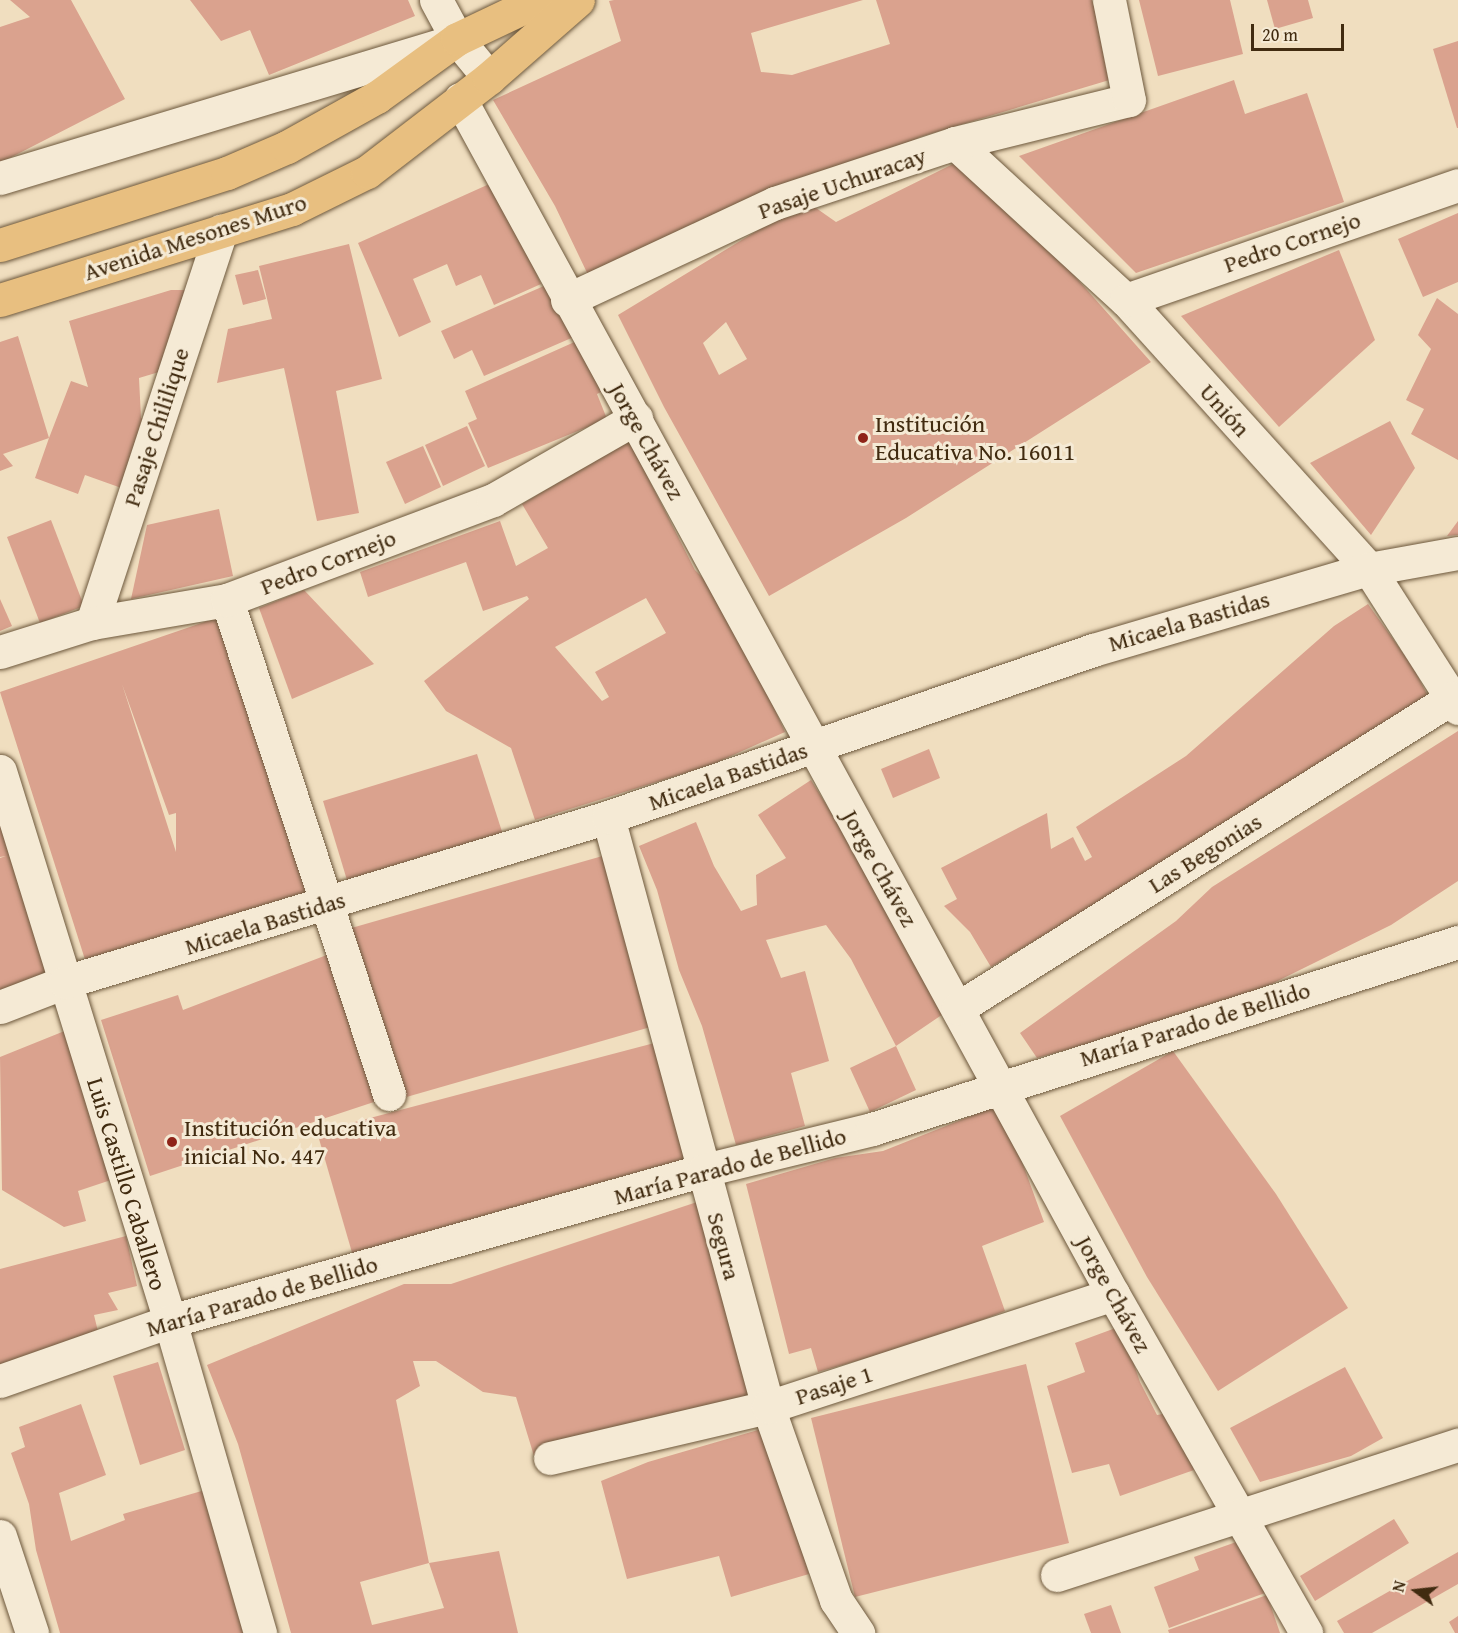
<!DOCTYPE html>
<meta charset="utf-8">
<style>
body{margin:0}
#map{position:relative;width:1458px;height:1633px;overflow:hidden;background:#f0debf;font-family:"Gentium Book Plus",serif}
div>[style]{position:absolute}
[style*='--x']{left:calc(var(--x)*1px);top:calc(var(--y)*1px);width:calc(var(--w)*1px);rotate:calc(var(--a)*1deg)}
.building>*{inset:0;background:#daa28e}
.roads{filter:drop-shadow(0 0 2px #6d583c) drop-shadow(0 0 2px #6d583c)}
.minor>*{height:33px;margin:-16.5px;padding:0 16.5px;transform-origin:16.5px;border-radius:16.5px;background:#f5ead5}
.highway>*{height:33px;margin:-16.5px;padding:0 16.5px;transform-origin:16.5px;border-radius:16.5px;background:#e8bf80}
.dots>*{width:16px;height:16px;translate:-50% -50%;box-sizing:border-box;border:3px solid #f5ead5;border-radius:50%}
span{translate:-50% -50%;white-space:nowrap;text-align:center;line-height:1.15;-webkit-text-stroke:6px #f5ead5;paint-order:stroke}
.street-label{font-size:24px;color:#412b10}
.poi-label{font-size:24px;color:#412b10}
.left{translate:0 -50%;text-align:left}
.north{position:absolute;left:1386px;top:1561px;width:60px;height:60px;-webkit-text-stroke:4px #f5ead5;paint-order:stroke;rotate:285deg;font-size:16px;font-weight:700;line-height:24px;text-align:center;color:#412b10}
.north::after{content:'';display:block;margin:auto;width:21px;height:27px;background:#412b10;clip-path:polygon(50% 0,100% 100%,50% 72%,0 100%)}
.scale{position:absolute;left:1251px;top:24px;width:93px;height:27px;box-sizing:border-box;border:3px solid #412b10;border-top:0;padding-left:8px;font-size:18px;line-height:21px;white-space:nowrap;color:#412b10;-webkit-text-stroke:4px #f5ead5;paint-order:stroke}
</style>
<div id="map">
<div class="building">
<div style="clip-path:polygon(10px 0,71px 0,125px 99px,0 163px,0 27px,30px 17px)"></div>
<div style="clip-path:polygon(190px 0,408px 0,415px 16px,269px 75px,250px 30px,221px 41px)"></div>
<div style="clip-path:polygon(614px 0,863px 0,751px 33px,761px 72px,792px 75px,890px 44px,876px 0,1092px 0,1116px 78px,920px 137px,876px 160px,591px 281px,555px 206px,493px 100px,621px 41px,609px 1px)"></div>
<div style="clip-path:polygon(1139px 0,1230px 0,1243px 54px,1158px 76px)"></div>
<div style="clip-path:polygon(1267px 0,1308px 0,1313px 18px,1275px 29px)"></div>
<div style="clip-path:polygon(1458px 41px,1458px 128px,1457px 128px,1433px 49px)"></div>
<div style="clip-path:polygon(1234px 80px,1245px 114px,1307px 93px,1344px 202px,1136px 273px,1019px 156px)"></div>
<div style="clip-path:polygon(evenodd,957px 162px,1008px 201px,1151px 362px,906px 518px,769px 596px,664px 407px,618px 315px,806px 201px,836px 222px,957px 162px,726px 322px,747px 359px,719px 375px,703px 343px,726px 322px)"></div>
<div style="clip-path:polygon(496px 181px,541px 284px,494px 305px,481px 275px,456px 286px,447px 264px,413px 279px,431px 322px,399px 337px,358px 243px)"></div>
<div style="clip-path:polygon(1458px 213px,1458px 282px,1423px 297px,1398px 239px)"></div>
<div style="clip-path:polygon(349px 244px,382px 379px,336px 391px,359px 513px,317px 521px,284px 368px,217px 383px,228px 329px,272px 319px,259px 266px)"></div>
<div style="clip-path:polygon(1339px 250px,1375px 340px,1279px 427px,1181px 316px)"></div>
<div style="clip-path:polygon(258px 270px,266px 299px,243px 305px,235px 275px)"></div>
<div style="clip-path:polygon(553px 282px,576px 336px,484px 376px,472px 350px,454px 359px,441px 331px)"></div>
<div style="clip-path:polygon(171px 290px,197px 290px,169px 369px,139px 378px,141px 418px,151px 421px,127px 490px,85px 475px,78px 494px,35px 478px,49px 438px,3px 454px,13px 466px,0 471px,0 342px,18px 336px,49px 438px,71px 381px,88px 387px,69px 321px)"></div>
<div style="clip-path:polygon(1437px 298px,1458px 314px,1458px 460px,1411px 434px,1424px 409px,1406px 400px,1431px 349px,1418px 335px)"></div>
<div style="clip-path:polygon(579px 340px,601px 392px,597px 394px,607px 419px,488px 468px,468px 423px,477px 419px,465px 391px)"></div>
<div style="clip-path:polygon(1390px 421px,1415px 468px,1371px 535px,1310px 463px)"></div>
<div style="clip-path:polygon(467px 426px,485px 466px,443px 486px,425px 445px)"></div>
<div style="clip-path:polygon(evenodd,629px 440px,695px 570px,726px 601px,785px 732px,711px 765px,535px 820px,511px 748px,446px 711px,424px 681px,529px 599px,527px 596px,483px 611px,466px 562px,368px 597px,360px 572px,500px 521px,516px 566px,548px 548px,522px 504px,629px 440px,646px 598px,666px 633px,595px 672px,609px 697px,602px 701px,555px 647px,646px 598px)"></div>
<div style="clip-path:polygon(423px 446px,441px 487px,405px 504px,386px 462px)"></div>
<div style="clip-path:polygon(219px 509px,233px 576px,131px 599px,147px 525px)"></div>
<div style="clip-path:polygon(51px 520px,84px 606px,40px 623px,7px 537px)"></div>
<div style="clip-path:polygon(1458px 521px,1458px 535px,1447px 536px)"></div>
<div style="clip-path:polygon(304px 590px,374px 664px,292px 699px,259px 608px)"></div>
<div style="clip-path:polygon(0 599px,12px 626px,0 631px)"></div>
<div style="clip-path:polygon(1368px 604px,1413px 667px,1431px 702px,991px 967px,970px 932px,944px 906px,957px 899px,941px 868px,1047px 813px,1051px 849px,1073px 837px,1085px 861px,1092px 857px,1076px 827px,1186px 756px,1334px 626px)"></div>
<div style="clip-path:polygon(evenodd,219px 617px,309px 898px,88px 969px,0 692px,219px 617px,122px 684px,169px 815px,176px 813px,176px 852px,122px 684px)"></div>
<div style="clip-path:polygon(1458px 731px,1458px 881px,1391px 925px,1231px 1004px,1037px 1058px,1020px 1033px,1176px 921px,1212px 887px)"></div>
<div style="clip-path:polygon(929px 749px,940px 778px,893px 798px,881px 769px)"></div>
<div style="clip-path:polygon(477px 754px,505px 841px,350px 890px,323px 801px)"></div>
<div style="clip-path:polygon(811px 780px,952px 1008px,896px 1046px,851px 959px,826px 925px,766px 940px,781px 978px,805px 971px,829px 1061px,791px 1073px,805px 1126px,736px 1145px,702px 1026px,679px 970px,657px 890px,639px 846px,696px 822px,714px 866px,741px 911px,757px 905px,756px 875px,786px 858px,758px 815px)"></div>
<div style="clip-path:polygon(0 820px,57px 983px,0 1001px,0 858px,6px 856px,0 857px)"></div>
<div style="clip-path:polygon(606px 855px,654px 1026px,396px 1100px,348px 929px)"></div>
<div style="clip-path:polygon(332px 953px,386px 1098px,150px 1176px,101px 1020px,178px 995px,183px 1010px)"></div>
<div style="clip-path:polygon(67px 1030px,114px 1179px,78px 1191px,86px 1221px,64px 1227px,2px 1190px,0 1057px)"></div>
<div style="clip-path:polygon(662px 1041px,693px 1165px,353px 1256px,317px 1132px)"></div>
<div style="clip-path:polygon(896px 1046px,916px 1090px,870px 1112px,850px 1068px)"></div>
<div style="clip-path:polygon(1173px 1051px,1276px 1194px,1348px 1308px,1218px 1391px,1147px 1277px,1060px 1116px)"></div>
<div style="clip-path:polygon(1001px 1104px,1044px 1222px,982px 1246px,1005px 1311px,934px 1339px,818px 1372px,811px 1348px,789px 1354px,746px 1184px,835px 1158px,883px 1151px)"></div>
<div style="clip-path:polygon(evenodd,700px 1201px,756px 1394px,534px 1456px,516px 1397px,483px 1392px,436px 1361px,413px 1361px,420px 1386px,396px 1400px,429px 1563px,499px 1551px,518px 1633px,291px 1633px,238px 1444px,207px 1365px,404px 1284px,451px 1284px,700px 1201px,429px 1563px,444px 1608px,372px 1625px,360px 1582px,429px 1563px)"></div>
<div style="clip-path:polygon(126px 1236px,137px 1286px,108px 1293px,118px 1310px,94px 1315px,101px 1344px,0 1373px,0 1269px)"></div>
<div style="clip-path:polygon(1121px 1326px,1140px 1382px,1157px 1415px,1174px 1412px,1194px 1470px,1120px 1496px,1109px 1464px,1072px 1473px,1047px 1386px,1085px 1372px,1075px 1343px)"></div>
<div style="clip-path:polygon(158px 1362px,185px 1450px,140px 1465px,113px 1376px)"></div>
<div style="clip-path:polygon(1026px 1364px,1069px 1543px,855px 1597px,811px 1418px)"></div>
<div style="clip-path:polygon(1345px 1367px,1383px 1438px,1351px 1456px,1260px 1482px,1230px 1428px)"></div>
<div style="clip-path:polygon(81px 1404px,106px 1475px,59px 1493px,71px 1541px,125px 1520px,123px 1514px,205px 1490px,248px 1633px,60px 1633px,36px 1550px,29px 1504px,11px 1453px,25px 1447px,19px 1427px)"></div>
<div style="clip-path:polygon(765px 1428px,809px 1574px,731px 1597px,719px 1556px,627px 1579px,601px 1481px,648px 1462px)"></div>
<div style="clip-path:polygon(1394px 1519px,1409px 1543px,1315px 1601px,1300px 1576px)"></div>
<div style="clip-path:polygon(1239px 1541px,1265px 1593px,1169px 1628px,1154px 1587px,1199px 1570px,1194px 1557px)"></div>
<div style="clip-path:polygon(1458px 1552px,1458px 1584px,1372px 1633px,1344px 1633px,1337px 1621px)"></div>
<div style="clip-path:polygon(1267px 1595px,1280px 1633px,1169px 1633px,1168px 1630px)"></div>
<div style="clip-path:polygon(1111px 1605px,1121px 1633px,1091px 1633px,1084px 1614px)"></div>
<div style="clip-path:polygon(1458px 1616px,1458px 1633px,1455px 1633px,1449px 1622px)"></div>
</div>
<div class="roads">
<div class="minor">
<div style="--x:436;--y:0;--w:44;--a:61.7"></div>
<div style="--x:457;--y:39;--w:50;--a:50.6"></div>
<div style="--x:460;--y:99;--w:1362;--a:61.35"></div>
<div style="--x:1113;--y:1294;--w:390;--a:60.3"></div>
<div style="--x:955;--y:143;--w:232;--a:42.6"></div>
<div style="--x:1126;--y:300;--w:363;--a:47.9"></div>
<div style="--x:1369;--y:569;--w:165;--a:57.4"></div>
<div style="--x:0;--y:178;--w:473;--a:-16.8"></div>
<div style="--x:567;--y:300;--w:230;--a:-25"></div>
<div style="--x:775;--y:203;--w:190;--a:-18.4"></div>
<div style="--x:955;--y:143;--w:179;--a:-13.9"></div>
<div style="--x:1129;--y:100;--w:102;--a:-101.3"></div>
<div style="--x:1126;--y:300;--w:351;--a:-19.1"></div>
<div style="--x:227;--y:600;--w:520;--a:71.84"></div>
<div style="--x:92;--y:623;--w:413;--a:-71.8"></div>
<div style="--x:0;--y:652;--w:96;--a:-17.5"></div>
<div style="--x:92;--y:623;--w:137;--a:-9.7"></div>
<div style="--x:227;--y:600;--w:284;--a:-20.6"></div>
<div style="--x:493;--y:500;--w:165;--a:-29.8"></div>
<div style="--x:0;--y:771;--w:576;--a:72.82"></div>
<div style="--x:170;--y:1321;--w:325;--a:73.9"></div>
<div style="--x:608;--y:817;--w:611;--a:74.83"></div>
<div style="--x:768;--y:1407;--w:205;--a:70.6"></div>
<div style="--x:836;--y:1600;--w:40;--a:56"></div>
<div style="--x:0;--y:1007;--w:70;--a:-21"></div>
<div style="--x:65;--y:982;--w:568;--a:-16.9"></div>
<div style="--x:608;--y:817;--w:513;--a:-19"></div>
<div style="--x:1093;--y:650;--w:288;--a:-16.4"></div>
<div style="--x:1369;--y:569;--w:90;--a:-10.2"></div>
<div style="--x:958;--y:1008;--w:583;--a:-32.11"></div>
<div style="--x:0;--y:1381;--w:180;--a:-19.4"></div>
<div style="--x:170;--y:1321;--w:555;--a:-15.79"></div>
<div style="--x:704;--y:1170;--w:173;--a:-13.7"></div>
<div style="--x:872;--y:1129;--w:615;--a:-17.7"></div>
<div style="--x:550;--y:1458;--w:224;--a:-13.2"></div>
<div style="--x:768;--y:1407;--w:363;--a:-18.1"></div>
<div style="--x:0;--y:1536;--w:102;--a:71.7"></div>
<div style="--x:1057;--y:1575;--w:422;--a:-18"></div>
</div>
<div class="highway">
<div style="--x:0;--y:245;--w:238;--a:-17.6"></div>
<div style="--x:227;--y:173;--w:65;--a:-23.4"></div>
<div style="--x:287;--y:147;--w:103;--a:-29.1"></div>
<div style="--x:377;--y:97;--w:99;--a:-35.9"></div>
<div style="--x:457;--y:39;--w:91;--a:-25.4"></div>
<div style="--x:0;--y:300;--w:306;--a:-17.3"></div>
<div style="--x:292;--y:209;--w:84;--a:-26.3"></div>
<div style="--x:367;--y:172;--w:154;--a:-37.6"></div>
<div style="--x:489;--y:78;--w:118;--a:-41.2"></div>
</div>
</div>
<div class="dots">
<div style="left:863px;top:438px;background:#8f2418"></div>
<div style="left:172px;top:1142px;background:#8f2418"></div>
</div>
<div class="street-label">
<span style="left:842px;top:183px;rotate:-19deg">Pasaje Uchuracay</span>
<span style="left:195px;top:237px;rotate:-18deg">Avenida Mesones Muro</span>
<span style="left:1292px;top:242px;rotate:-19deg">Pedro Cornejo</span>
<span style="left:1225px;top:410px;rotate:48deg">Unión</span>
<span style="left:156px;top:427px;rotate:-72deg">Pasaje Chililique</span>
<span style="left:647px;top:441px;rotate:61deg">Jorge Chávez</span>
<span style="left:328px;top:562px;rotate:-21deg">Pedro Cornejo</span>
<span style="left:1189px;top:621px;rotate:-16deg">Micaela Bastidas</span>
<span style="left:728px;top:776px;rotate:-19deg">Micaela Bastidas</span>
<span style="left:1205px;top:853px;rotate:-32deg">Las Begonias</span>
<span style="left:880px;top:868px;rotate:61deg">Jorge Chávez</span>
<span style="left:265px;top:923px;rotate:-17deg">Micaela Bastidas</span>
<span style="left:1195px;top:1024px;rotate:-17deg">María Parado de Bellido</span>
<span style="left:730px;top:1166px;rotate:-15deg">María Parado de Bellido</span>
<span style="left:127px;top:1184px;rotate:73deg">Luis Castillo Caballero</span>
<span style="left:724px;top:1246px;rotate:75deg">Segura</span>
<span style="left:1114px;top:1294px;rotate:61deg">Jorge Chávez</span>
<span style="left:262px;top:1296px;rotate:-16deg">María Parado de Bellido</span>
<span style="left:834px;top:1385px;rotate:-18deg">Pasaje 1</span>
</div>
<div class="poi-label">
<span class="left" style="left:875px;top:438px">Institución<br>Educativa No. 16011</span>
<span class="left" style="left:184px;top:1142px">Institución educativa<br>inicial No. 447</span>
</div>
<div class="north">N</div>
<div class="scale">20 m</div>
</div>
